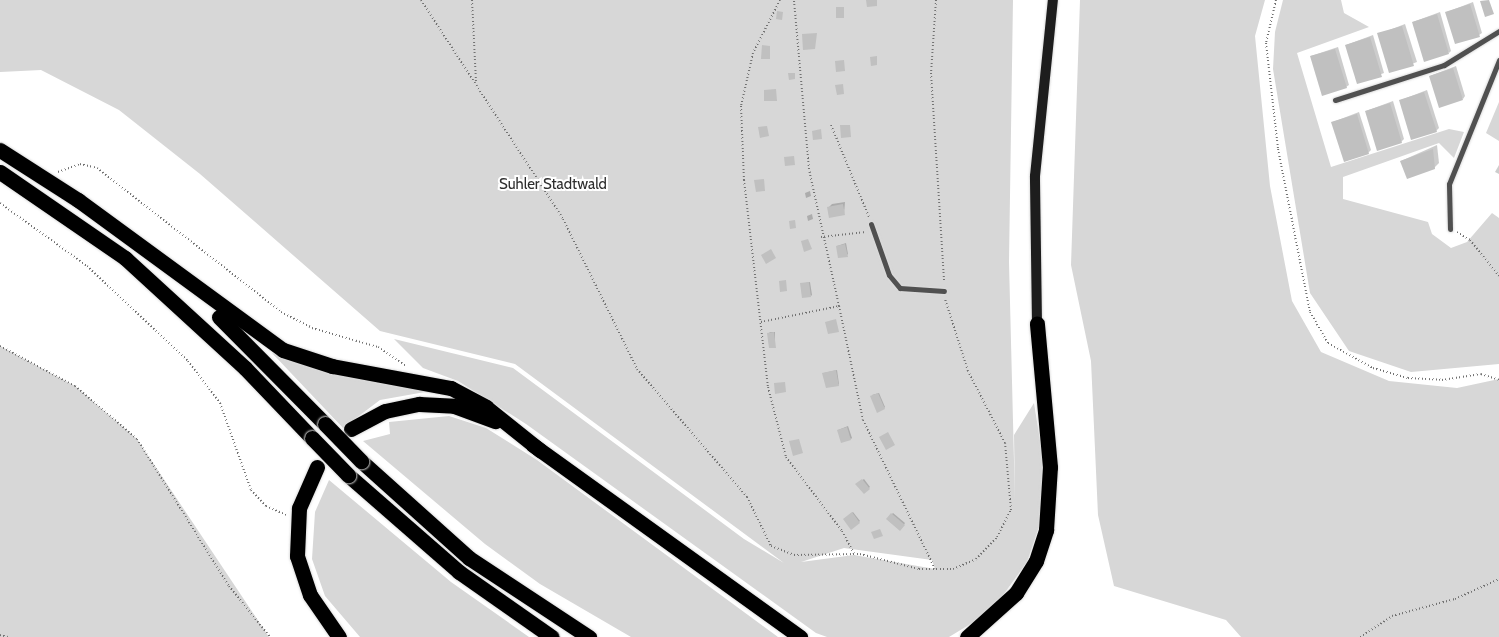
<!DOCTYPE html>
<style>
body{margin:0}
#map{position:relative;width:1499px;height:637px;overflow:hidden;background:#fff;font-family:Cabin,sans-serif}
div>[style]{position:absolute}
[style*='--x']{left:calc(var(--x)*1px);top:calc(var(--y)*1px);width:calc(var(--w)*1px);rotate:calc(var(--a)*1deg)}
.green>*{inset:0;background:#d7d7d7}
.shadow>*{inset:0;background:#0003}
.building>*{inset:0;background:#c0c0c0}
.path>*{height:2px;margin-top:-1px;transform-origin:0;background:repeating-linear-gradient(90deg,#727272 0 1px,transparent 0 3.5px)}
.roads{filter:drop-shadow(0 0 1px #dbdbdb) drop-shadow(0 0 1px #dbdbdb)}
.lane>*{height:5px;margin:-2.5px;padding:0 2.5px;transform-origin:2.5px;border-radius:2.5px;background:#505050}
.secondary>*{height:10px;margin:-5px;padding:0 5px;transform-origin:5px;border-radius:5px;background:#1d1d1d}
.highway>*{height:15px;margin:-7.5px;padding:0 7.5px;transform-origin:7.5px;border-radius:7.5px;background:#000}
.bridges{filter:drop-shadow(0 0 1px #dbdbdb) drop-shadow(0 0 1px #dbdbdb)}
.highway-bridge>*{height:15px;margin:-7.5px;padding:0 7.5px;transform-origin:7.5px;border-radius:7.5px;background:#000}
span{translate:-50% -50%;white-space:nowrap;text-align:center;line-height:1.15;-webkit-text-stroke:4px #fff;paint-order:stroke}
.park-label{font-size:15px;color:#2e2e2e}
</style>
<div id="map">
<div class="green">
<div style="clip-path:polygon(evenodd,0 0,1013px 0,1009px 262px,1015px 501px,1014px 435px,1034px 403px,1046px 478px,1042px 518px,1027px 562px,1001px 598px,977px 620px,949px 637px,827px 637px,816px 633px,526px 424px,458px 381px,423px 368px,394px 339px,513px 368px,744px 539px,784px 563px,515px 364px,380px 331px,200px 174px,119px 110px,41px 70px,0 72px,0 0,844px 548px,932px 560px,935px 569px,854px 555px,801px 562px,844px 548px)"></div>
<div style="clip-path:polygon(1080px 0,1265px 0,1255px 36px,1270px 186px,1292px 301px,1321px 352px,1389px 381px,1457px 388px,1499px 379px,1499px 637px,1241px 637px,1226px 620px,1114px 586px,1098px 515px,1091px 361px,1071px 265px)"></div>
<div style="clip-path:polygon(1283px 0,1341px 0,1344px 13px,1369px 27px,1297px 53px,1331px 167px,1449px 129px,1464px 132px,1454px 158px,1439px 143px,1343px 177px,1343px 199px,1428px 222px,1432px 234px,1451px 248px,1467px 242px,1492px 213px,1499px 218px,1499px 364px,1411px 372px,1349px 351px,1310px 293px,1273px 69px,1275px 32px)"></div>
<div style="clip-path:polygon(1499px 102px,1499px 141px,1486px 133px)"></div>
<div style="clip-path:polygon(0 346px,75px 386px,137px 439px,269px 637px,0 637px)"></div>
<div style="clip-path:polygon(272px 353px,322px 371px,451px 394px,425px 392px,380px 400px,343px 428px)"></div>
<div style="clip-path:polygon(449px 416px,486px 428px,537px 460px,778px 637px,631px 637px,540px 584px,485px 544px,363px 441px,390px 434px,389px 422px)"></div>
<div style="clip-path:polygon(329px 480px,451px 582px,529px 637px,360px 637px,325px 596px,312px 559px,315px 512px)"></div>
</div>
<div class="shadow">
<div style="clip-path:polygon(1473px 2px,1482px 33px,1479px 35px,1447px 12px)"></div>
<div style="clip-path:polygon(1440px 12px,1451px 51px,1449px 53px,1413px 22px)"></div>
<div style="clip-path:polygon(1405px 24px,1417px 62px,1390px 72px,1379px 34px)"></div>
<div style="clip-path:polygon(1373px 35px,1384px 73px,1358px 83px,1346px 45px)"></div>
<div style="clip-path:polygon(1338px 47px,1349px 85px,1346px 87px,1311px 56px)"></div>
<div style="clip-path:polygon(1456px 66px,1465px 96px,1463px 99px,1430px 76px)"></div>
<div style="clip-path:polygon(1427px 90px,1439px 128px,1436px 131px,1401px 100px)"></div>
<div style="clip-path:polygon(1393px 101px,1404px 139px,1401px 142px,1366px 111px)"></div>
<div style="clip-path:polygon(1359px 112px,1371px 150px,1368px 153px,1333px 122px)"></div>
<div style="clip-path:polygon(1437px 145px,1439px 163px,1434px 168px,1401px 161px)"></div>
<div style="clip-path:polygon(1499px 165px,1499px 174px,1495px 172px)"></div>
<div style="clip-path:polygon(810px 191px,811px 196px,806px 198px,805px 193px)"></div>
<div style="clip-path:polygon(845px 202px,844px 214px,829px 207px,832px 204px)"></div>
<div style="clip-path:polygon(812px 214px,813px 219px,808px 221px,807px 216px)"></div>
<div style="clip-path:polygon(846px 243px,848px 254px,847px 255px,837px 246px)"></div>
<div style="clip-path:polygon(810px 282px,812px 295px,811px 296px,801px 284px)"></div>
<div style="clip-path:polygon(770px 332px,775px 332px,775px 346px,769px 333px)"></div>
<div style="clip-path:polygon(837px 370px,839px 384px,838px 385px,824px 373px)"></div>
<div style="clip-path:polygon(879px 393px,885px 407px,884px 408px,872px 395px)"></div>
<div style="clip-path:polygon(848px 426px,852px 438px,851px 439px,838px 430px)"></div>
<div style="clip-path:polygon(864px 479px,870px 487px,864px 492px,857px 484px)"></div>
<div style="clip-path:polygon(853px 512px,860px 521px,852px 528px,844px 519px)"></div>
<div style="clip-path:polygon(893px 513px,905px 523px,900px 530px,887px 519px)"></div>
</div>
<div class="building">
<div style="clip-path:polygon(866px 0,877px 0,877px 6px,867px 7px)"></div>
<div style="clip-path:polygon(1489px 0,1494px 14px,1485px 17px,1480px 1px)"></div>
<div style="clip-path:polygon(1470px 4px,1480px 37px,1455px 44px,1445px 12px)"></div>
<div style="clip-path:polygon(836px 7px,844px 7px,844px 18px,836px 18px)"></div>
<div style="clip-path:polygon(777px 11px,783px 12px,782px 20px,776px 19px)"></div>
<div style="clip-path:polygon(1437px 14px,1449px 54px,1424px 62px,1412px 22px)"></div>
<div style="clip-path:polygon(1402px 26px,1414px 66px,1389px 73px,1377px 33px)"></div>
<div style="clip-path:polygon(817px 33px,815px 49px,803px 50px,802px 34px)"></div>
<div style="clip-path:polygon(1370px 37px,1382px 77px,1357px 84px,1345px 45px)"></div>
<div style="clip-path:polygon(762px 45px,770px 46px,770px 59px,761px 59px)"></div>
<div style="clip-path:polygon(1335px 49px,1347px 88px,1322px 96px,1310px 56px)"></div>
<div style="clip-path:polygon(877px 56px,877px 65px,871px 66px,870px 57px)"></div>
<div style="clip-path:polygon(844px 60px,845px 71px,836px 72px,835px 61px)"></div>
<div style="clip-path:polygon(1453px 68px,1463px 100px,1439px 108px,1429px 76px)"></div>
<div style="clip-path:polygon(788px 73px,795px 73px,795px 79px,789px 80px)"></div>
<div style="clip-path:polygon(843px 84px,844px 94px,837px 95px,835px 85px)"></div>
<div style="clip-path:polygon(776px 89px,777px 101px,764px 101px,764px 90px)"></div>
<div style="clip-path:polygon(1424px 92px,1437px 132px,1411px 140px,1399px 100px)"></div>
<div style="clip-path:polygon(1390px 103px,1402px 143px,1377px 151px,1365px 111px)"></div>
<div style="clip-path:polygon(1357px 114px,1369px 154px,1344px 162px,1331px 122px)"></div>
<div style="clip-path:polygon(840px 125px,850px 125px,851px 137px,841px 138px)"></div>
<div style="clip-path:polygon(767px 126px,769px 136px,760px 138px,758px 127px)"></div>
<div style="clip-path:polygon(821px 129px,822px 139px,813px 140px,812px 131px)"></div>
<div style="clip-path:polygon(1433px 149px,1435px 169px,1407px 179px,1400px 161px)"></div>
<div style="clip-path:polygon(794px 156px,795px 165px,785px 166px,784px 157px)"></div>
<div style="clip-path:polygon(764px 179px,765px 191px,756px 192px,754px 180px)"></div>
<div style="clip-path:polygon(843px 204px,845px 215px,829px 218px,827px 207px)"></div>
<div style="clip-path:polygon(795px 220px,796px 228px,790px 229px,789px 221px)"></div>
<div style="clip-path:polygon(808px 239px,812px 249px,804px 252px,801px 241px)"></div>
<div style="clip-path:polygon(845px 244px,848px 257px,838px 258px,836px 246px)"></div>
<div style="clip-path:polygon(771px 249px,776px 258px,766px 264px,761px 255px)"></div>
<div style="clip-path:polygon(786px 280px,787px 291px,780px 292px,779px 281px)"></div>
<div style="clip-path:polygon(809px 282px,811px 297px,802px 298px,800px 283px)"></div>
<div style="clip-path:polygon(836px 319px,839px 332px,828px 334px,825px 322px)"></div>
<div style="clip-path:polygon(774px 332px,776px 348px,769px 348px,767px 333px)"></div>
<div style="clip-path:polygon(836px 370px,839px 386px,826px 388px,822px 373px)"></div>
<div style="clip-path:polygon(785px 382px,786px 392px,775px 394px,774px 383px)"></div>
<div style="clip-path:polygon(878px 393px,885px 409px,877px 413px,870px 396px)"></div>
<div style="clip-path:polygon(847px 427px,851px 440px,841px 443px,837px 430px)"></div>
<div style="clip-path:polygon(888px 432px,895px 445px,886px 450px,879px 437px)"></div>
<div style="clip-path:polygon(799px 439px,803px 453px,793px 456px,789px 441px)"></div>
<div style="clip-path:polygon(862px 479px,870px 489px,864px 494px,855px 484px)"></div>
<div style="clip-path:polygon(852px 512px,860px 523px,851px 530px,843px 519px)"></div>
<div style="clip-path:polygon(891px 513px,905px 525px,900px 531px,886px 519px)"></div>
<div style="clip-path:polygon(880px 529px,883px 536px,874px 539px,871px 532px)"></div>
</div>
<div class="path">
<div style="--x:421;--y:0;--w:261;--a:57"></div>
<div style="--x:563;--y:219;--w:167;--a:63.7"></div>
<div style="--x:637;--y:369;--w:169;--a:49.3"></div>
<div style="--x:747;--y:497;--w:55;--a:63.9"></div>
<div style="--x:771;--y:546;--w:25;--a:21"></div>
<div style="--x:794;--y:555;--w:66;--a:-0.9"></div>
<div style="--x:860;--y:554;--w:61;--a:14.3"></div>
<div style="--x:919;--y:569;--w:34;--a:0"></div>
<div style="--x:953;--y:569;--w:25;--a:-23"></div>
<div style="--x:976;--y:559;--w:30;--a:-46"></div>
<div style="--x:997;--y:537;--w:30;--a:-63"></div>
<div style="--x:1011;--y:510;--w:67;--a:-95.1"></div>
<div style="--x:1005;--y:443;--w:81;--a:-117.2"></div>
<div style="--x:968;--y:371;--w:76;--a:-107.7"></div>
<div style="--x:472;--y:0;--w:82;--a:87.2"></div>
<div style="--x:780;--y:0;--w:59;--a:117"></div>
<div style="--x:753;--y:53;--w:54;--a:102.8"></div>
<div style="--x:741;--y:106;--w:74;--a:87.7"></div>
<div style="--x:744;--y:180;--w:208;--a:83.4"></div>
<div style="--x:768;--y:387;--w:72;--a:75.6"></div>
<div style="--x:786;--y:457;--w:93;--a:52.9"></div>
<div style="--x:842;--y:531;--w:26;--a:62"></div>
<div style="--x:936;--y:0;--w:73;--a:93.9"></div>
<div style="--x:931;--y:73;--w:209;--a:86.4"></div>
<div style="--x:1276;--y:0;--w:44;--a:103.1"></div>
<div style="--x:1266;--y:43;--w:107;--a:83.5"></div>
<div style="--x:1278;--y:149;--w:166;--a:78.9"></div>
<div style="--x:1310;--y:312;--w:36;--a:60"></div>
<div style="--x:1328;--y:343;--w:51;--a:29.1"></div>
<div style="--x:1373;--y:368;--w:36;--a:16"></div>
<div style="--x:1408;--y:378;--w:34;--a:3"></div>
<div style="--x:1442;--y:380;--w:39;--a:-9"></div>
<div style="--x:1481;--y:374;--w:19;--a:18"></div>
<div style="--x:831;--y:125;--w:100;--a:67.6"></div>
<div style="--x:58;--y:172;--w:23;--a:-20"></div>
<div style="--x:80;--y:164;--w:17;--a:13"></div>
<div style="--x:97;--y:168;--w:234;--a:38"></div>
<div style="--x:281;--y:312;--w:35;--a:27"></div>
<div style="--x:312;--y:328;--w:69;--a:16.1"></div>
<div style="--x:378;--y:347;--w:34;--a:34"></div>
<div style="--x:0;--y:203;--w:107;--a:35.9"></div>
<div style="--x:87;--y:266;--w:139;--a:43.2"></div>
<div style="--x:188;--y:361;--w:53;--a:52.7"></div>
<div style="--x:220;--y:403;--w:92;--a:70.4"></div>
<div style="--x:251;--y:490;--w:22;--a:47"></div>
<div style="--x:266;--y:506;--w:22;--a:24"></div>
<div style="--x:1457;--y:232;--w:15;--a:32"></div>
<div style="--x:1470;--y:240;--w:46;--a:51.1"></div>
<div style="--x:821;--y:237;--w:45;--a:-6.3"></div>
<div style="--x:839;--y:306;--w:116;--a:78.1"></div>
<div style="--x:863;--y:420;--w:165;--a:64.2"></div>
<div style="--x:761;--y:322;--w:80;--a:-11.6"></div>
<div style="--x:839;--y:306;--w:140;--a:-102.4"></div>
<div style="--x:809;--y:169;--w:170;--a:-95.1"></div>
<div style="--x:0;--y:346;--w:85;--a:28.1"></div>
<div style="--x:75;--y:386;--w:82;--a:40.5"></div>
<div style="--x:137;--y:439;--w:173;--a:58"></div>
<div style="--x:229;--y:586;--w:65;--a:51.2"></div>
<div style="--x:0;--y:635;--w:8;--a:14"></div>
<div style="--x:1360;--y:637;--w:38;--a:-33"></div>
<div style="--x:1392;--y:616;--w:65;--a:-15.1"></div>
<div style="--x:1455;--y:599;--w:48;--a:-24.4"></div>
</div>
<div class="roads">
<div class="lane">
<div style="--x:1335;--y:100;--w:114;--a:-17.8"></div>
<div style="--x:1444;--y:65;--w:65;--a:-31.7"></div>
<div style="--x:871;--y:224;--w:54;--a:70.6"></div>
<div style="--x:889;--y:275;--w:17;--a:50"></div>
<div style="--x:900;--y:288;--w:44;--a:3.9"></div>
<div style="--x:1450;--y:229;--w:45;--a:-91.3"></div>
<div style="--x:1449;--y:184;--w:134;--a:-68"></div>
</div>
<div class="secondary">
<div style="--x:1037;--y:324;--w:148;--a:-90.8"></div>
<div style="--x:1035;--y:176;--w:177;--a:-84.2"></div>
</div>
<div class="highway">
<div style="--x:0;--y:150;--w:93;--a:32.7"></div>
<div style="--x:78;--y:200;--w:254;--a:36.2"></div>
<div style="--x:283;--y:350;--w:52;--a:18.1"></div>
<div style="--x:332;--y:366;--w:121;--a:10.5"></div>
<div style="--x:451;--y:388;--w:40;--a:28"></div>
<div style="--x:486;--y:407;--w:70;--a:38.7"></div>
<div style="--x:0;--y:172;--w:152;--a:34.5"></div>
<div style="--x:125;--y:258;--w:163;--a:42.5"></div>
<div style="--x:245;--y:368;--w:97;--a:46.3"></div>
<div style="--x:219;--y:317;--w:151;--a:45.3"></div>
<div style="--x:351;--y:429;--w:38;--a:-28"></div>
<div style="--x:385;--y:411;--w:35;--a:-12"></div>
<div style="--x:419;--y:404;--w:35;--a:3"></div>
<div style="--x:454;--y:406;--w:44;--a:20.1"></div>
<div style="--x:533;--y:445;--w:329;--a:35.7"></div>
<div style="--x:361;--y:461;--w:145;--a:41.9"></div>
<div style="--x:469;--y:558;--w:144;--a:33.4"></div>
<div style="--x:317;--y:467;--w:45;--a:113.7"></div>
<div style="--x:299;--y:508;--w:48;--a:92.4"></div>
<div style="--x:297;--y:556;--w:41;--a:71.6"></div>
<div style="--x:310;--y:595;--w:51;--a:55.4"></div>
<div style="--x:348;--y:475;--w:147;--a:41.1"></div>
<div style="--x:459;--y:572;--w:113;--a:35"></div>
<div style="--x:967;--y:637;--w:66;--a:-41.9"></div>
<div style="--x:1016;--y:593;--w:38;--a:-58"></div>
<div style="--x:1036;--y:561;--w:33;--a:-72"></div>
<div style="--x:1046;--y:530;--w:63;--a:-86.4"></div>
<div style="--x:1050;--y:467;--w:144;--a:-95.2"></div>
</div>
</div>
<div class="bridges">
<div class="highway-bridge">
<div style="--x:325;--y:424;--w:52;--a:45.8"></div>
<div style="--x:312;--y:438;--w:52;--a:45.8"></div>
</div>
</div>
<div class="park-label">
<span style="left:553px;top:185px">Suhler Stadtwald</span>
</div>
</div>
